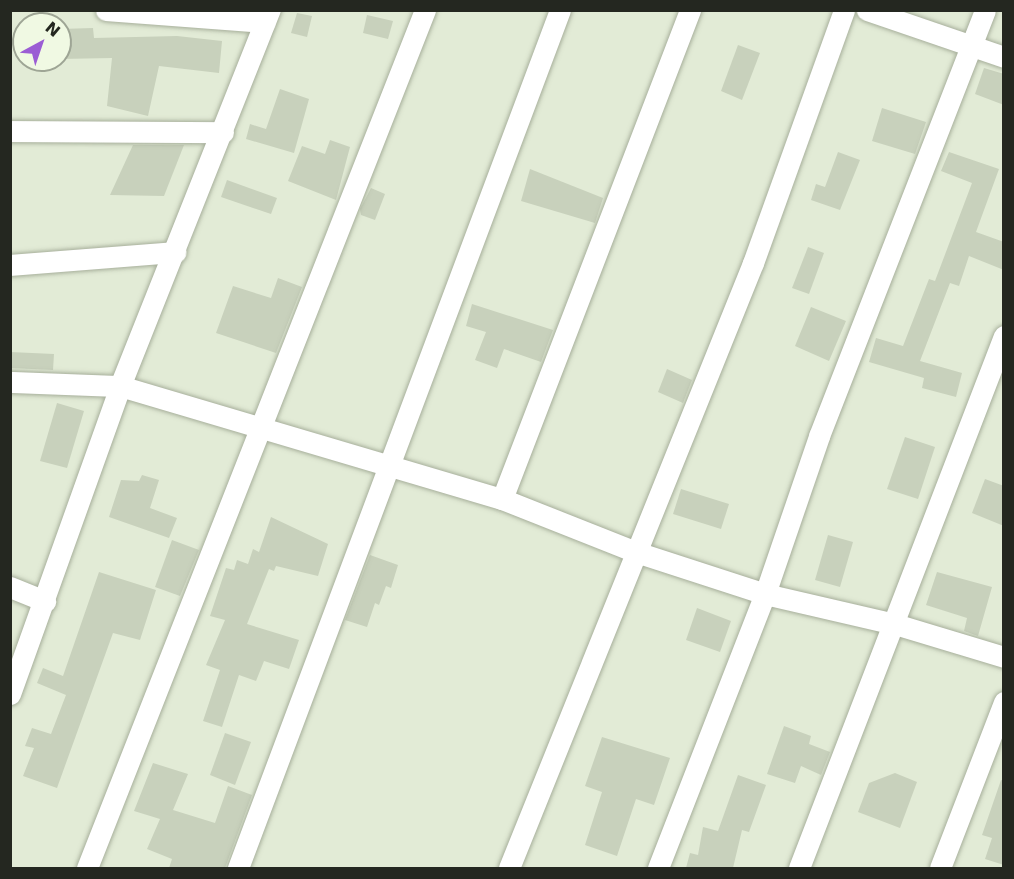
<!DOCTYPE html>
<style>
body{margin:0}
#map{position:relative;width:1014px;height:879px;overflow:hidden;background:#e2ebd6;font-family:"DejaVu Sans",sans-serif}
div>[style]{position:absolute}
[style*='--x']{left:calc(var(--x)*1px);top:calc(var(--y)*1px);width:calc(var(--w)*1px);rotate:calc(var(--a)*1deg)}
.building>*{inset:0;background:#c8d1bc}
.roads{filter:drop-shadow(0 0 2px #a7af9b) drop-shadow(0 0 2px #a7af9b)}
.minor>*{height:21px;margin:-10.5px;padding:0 10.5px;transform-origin:10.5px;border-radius:10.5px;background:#fff}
span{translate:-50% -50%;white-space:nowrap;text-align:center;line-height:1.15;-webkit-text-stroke:4.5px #f0f9e3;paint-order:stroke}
.frame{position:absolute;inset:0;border:12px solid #242720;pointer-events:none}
.north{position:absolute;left:12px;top:12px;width:60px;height:60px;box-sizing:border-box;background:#f0f9e3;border:2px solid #9ea595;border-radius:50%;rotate:40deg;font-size:16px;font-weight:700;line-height:24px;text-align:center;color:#242720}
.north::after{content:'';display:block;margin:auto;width:21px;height:27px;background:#9b5dd4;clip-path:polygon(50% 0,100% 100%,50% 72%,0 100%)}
</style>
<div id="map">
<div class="building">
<div style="clip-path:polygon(297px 13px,312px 16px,307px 37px,291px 33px)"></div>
<div style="clip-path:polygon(367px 15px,393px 21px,388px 39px,363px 33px)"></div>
<div style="clip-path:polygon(93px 28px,94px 38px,177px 36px,222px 41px,219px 73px,159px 66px,148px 116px,107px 106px,112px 58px,60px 59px,60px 29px)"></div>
<div style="clip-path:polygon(738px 45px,760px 53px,742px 100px,721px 91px)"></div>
<div style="clip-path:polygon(984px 68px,1004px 74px,1004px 105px,975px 94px)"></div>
<div style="clip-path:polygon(280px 89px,309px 99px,294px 153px,246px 139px,250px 124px,266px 129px)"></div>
<div style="clip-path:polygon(882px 108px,926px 122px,915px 154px,872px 141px)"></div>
<div style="clip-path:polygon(330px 140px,350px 147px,336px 200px,288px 181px,302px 146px,325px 154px)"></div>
<div style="clip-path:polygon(133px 145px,184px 145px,164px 196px,110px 195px)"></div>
<div style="clip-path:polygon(838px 152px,860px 160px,840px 210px,811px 200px,816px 184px,825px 187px)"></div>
<div style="clip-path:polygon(949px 152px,999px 169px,976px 232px,1004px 242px,1004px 270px,969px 256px,959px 286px,950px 283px,920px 361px,962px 373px,956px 397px,922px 388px,924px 378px,869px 362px,876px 338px,903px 346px,929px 279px,935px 281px,972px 183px,941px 171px)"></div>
<div style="clip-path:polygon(530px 169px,603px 198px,595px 223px,521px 201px)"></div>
<div style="clip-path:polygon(227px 180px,277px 198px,271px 214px,221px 197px)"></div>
<div style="clip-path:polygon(371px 188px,385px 194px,375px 220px,361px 215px,360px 209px)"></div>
<div style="clip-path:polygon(808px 247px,824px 253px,809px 294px,792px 288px)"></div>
<div style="clip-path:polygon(278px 278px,302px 287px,276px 353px,216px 333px,233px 286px,271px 298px)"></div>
<div style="clip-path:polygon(472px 304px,553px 330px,541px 362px,504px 349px,497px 368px,475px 360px,486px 332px,466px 326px)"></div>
<div style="clip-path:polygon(811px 307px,846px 321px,829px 361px,795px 346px)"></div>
<div style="clip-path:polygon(10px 352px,54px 354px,53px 370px,10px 368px)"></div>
<div style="clip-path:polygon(667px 369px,692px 380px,683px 403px,658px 392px)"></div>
<div style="clip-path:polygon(57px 403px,84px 411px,67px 468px,40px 461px)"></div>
<div style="clip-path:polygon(905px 437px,935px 447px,918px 499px,887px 489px)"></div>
<div style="clip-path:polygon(142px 475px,159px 480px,150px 508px,177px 518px,169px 538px,109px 517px,121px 480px,139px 481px)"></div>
<div style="clip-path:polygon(985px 479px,1004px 486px,1004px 526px,972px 513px)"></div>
<div style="clip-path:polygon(681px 489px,729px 504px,721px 529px,673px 514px)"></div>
<div style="clip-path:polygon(271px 517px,328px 544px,318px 576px,276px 566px,274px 571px,269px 569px,247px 624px,299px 640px,289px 669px,264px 661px,256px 681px,239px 675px,222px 727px,203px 721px,220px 670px,206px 665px,225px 620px,210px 616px,226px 568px,234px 570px,237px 560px,248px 564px,253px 549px,259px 552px)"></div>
<div style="clip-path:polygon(828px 535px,853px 542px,840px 587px,815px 580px)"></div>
<div style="clip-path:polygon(172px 540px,199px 550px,180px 596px,155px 587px)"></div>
<div style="clip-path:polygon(370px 555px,398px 565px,391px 588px,386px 586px,379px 605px,375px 603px,367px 627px,345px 620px)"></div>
<div style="clip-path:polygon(99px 572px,156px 590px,140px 640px,113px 633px,57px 788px,23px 776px,34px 748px,25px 746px,32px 728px,51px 734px,66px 695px,37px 683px,43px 668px,63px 676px)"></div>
<div style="clip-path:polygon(937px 572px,992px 587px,978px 636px,964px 631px,967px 618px,926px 605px)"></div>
<div style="clip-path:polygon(697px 608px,731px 621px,720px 652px,686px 640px)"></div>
<div style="clip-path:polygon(784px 726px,811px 736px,809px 744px,830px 752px,821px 775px,801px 766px,795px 783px,767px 774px)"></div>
<div style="clip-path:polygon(225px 733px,251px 742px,235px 785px,210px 775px)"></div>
<div style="clip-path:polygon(602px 737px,670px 758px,654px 805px,636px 799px,617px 856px,585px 845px,602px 792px,585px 786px)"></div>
<div style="clip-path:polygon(153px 763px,188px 774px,173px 810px,215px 823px,228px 786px,252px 795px,225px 868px,169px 868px,172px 859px,147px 849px,160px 819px,134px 811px)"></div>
<div style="clip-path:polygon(895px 773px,917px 782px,900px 828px,858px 812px,869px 783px)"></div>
<div style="clip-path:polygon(738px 775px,766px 785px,749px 832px,742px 830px,733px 868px,686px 868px,690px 853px,698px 855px,703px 827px,718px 831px)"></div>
<div style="clip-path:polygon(1001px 780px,1004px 781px,1004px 865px,985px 859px,992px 838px,982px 835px)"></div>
</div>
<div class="roads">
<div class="minor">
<div style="--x:106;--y:10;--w:159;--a:4.3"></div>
<div style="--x:867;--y:10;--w:145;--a:18.9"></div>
<div style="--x:10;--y:131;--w:213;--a:0.3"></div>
<div style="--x:10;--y:265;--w:166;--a:-4.5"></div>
<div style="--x:10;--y:382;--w:110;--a:2.1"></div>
<div style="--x:120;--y:386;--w:398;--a:16.5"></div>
<div style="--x:502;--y:499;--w:144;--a:21.6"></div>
<div style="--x:636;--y:552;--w:136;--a:18"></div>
<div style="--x:765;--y:594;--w:133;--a:13"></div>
<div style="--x:895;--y:624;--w:114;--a:16.8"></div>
<div style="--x:502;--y:499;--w:524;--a:-68.97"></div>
<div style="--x:10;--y:587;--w:38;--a:22"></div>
<div style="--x:10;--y:694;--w:327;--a:-70.3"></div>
<div style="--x:120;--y:386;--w:405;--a:-68.3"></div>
<div style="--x:87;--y:868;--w:922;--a:-68.5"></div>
<div style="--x:238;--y:868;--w:916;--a:-69.43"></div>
<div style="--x:509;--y:868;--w:652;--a:-68.04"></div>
<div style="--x:753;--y:263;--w:269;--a:-70.2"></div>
<div style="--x:658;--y:868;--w:294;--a:-68.7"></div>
<div style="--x:765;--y:594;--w:167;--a:-71.1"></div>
<div style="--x:819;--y:436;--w:457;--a:-68.7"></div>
<div style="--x:799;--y:868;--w:570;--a:-68.93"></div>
<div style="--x:940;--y:868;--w:178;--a:-68.9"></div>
</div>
</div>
<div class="frame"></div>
<div class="north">N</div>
</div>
